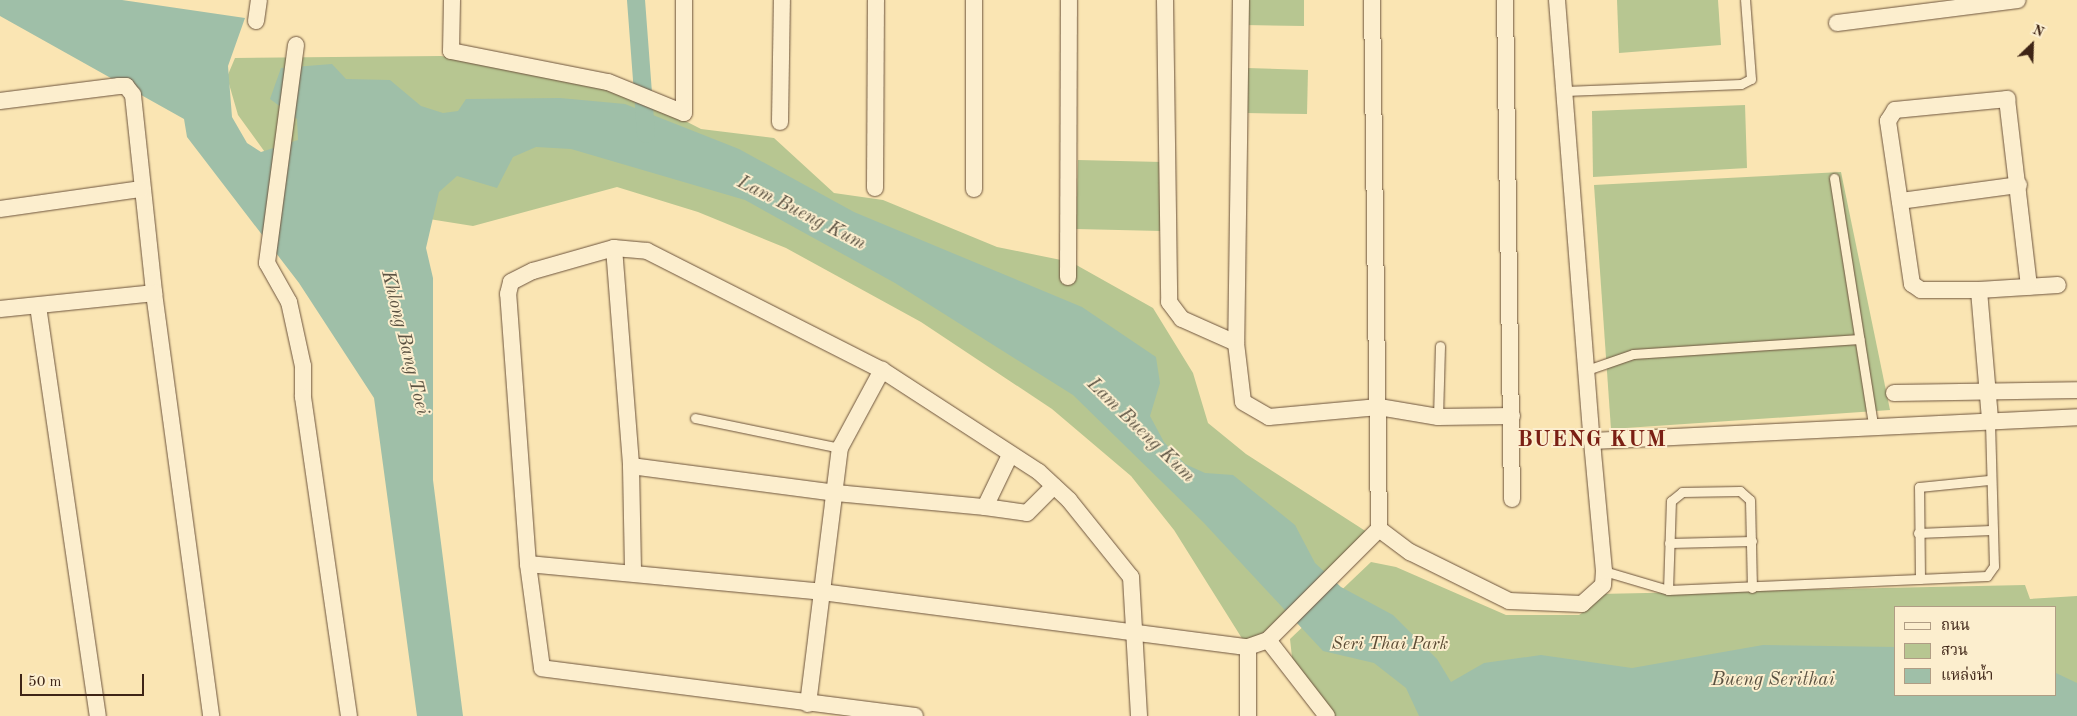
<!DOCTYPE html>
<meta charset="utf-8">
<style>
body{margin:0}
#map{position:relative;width:2077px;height:716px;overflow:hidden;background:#fae5b3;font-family:"Old Standard TT","Noto Serif Thai",serif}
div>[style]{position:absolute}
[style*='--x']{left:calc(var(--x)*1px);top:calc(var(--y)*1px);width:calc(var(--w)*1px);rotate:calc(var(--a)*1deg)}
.green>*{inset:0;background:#b7c691}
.water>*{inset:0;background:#9fbfa8}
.canal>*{height:18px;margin:-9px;padding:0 9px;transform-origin:9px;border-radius:9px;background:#9fbfa8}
.roads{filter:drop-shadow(0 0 1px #6d543d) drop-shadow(0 0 1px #6d543d)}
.service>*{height:9px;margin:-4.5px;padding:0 4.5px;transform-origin:4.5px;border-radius:4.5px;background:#fceece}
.minor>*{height:16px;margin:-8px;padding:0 8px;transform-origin:8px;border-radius:8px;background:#fceece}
span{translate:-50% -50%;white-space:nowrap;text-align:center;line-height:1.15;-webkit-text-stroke:4px #fceece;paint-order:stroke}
.park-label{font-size:18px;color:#5c4c35;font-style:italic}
.water-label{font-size:19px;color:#5b5242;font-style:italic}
.district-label{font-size:22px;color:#7a1f14;font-weight:700;letter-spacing:1px}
.legend{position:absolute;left:1894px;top:606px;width:162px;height:90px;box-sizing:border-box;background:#fceece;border:1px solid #b09d84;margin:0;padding:6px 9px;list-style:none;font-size:15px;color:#3e2416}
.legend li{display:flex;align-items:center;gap:10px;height:25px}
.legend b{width:25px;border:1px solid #b09d84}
.north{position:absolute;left:2007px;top:20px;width:50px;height:50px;-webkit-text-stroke:4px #fceece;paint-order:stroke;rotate:24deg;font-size:14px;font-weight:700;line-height:20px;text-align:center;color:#3e2416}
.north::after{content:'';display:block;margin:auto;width:18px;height:22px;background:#3e2416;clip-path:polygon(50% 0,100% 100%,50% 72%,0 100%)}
.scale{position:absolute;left:20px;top:674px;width:124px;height:22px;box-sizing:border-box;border:2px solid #3e2416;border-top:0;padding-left:6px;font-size:15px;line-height:18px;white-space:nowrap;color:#3e2416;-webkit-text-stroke:4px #fceece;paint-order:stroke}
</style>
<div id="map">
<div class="green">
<div style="clip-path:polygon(1245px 0,1304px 0,1304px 26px,1245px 25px)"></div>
<div style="clip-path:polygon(1617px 0,1718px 0,1721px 45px,1619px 53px)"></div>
<div style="clip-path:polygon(441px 56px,617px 86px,701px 129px,774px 138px,834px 193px,883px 200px,997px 247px,1071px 262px,1153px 308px,1193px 373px,1208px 423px,1246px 454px,1367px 532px,1265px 635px,1243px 640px,1174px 530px,1131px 476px,1052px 409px,921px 322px,786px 248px,698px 212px,617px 187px,473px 226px,385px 212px,267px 155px,238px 115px,227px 77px,235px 58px)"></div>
<div style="clip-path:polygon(1247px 68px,1308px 70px,1307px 114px,1246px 113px)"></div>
<div style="clip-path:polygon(1745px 105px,1747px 168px,1593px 177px,1592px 111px)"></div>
<div style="clip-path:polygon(1078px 160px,1162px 162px,1161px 231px,1076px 229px)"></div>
<div style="clip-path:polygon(1841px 172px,1890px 410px,1611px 429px,1594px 185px)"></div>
<div style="clip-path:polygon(evenodd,1371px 562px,1396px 567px,1506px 615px,1579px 615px,1592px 606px,1598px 594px,2025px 585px,2030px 599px,2077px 596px,2077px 716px,1332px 716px,1293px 666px,1290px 639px,1371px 562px,1896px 607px,2056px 607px,2056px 695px,1896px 695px,1896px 607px)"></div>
</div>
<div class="water">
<div style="clip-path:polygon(0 0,122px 0,245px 18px,228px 66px,232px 117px,247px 143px,261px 152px,298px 140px,297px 119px,270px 99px,281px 68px,332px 64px,346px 79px,390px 80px,421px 106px,443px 113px,458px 111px,466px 99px,560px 98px,625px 104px,739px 149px,854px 212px,1082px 307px,1156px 357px,1160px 383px,1150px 416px,1164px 442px,1185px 464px,1205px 473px,1233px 475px,1295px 525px,1315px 563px,1341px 587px,1393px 615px,1437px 659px,1451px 682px,1484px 663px,1541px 655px,1632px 668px,1763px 645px,1896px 647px,1896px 695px,2056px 695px,2056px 673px,2077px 683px,2077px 716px,1419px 716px,1406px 688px,1374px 663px,1323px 651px,1203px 522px,1073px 395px,895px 283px,745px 200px,571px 149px,536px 147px,513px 157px,497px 188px,457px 176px,439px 192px,426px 248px,433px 278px,433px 480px,463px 716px,417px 716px,374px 398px,299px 283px,187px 137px,184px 119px,0 16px)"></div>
</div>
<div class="canal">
<div style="--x:636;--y:0;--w:134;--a:85.7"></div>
</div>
<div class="roads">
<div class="service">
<div style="--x:1565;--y:91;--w:176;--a:-2.3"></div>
<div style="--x:1741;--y:84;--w:11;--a:-27"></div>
<div style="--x:1751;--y:79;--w:79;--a:-94.3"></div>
<div style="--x:1834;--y:178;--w:249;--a:81"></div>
<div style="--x:1584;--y:371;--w:52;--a:-19.1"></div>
<div style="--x:1633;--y:354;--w:227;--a:-3.8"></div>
<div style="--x:1438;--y:417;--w:71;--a:-88.4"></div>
<div style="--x:695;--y:418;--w:148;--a:11.7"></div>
<div style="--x:1918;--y:533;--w:73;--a:-2.4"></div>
<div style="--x:1669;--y:543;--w:83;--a:-1.4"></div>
<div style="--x:1604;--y:571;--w:67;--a:16.5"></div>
<div style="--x:1668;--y:590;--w:319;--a:-2.5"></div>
<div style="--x:1987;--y:576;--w:12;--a:-55"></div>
<div style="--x:1994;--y:566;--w:147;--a:-91.6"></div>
<div style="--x:1920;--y:579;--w:92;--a:-90.6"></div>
<div style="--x:1919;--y:487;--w:70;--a:-5.7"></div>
<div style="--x:1668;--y:590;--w:89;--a:-88.1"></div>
<div style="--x:1671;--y:501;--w:14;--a:-39"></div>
<div style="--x:1682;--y:492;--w:58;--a:-1"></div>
<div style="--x:1740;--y:491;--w:13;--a:42"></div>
<div style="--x:1750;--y:500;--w:88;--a:88.7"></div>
</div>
<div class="minor">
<div style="--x:452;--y:0;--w:51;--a:91.1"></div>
<div style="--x:451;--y:51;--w:160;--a:11.2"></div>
<div style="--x:608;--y:82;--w:82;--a:22.2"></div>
<div style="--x:684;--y:113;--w:113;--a:-90"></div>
<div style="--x:1165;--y:0;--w:302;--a:89.2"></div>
<div style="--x:1169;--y:302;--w:21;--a:53"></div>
<div style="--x:1182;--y:319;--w:59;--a:24"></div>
<div style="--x:1241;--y:0;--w:343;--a:90.8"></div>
<div style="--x:1236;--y:343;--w:59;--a:83.2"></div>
<div style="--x:1243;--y:402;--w:30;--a:30"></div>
<div style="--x:1269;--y:417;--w:110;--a:-5.2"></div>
<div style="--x:1379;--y:407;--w:60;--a:9.6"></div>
<div style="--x:1438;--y:417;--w:74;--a:-0.8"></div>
<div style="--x:1372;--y:0;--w:529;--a:89.24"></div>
<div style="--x:1379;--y:529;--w:39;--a:37"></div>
<div style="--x:1410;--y:552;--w:110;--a:26.3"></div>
<div style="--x:1509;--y:601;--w:73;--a:2.4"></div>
<div style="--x:1582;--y:604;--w:28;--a:-42"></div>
<div style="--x:1603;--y:585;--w:14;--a:-86"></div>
<div style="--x:1604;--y:571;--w:131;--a:-95.3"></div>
<div style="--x:1592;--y:441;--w:486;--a:-2.8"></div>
<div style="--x:1505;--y:0;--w:499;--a:89.2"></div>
<div style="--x:1557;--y:0;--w:442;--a:85.5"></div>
<div style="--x:256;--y:21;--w:21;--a:-82"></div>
<div style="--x:1837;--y:23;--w:182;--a:-7.2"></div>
<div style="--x:296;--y:45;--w:220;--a:97.6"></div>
<div style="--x:267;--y:263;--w:45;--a:60.6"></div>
<div style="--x:289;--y:302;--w:66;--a:77.7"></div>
<div style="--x:303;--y:366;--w:31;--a:90"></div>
<div style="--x:303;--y:397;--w:322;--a:81.8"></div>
<div style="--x:0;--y:101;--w:120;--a:-7.2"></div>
<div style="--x:119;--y:86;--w:7;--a:0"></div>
<div style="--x:126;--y:86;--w:11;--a:52"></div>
<div style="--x:133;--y:95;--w:199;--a:83.9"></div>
<div style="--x:154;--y:293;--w:427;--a:82.3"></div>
<div style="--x:780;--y:122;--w:122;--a:-89.1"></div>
<div style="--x:875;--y:188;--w:188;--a:-89.7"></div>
<div style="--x:974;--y:189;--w:189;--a:-90"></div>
<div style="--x:1900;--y:201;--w:120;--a:-7.7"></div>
<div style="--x:0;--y:209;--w:142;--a:-8.1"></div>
<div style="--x:614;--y:248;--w:219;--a:85.5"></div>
<div style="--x:631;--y:466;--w:106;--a:88.9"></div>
<div style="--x:1068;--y:277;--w:277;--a:-89.8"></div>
<div style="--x:1979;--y:290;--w:79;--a:-3.6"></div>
<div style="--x:38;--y:306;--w:414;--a:81.7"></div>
<div style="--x:0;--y:309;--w:155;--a:-5.9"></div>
<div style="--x:1894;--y:393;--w:183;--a:-0.9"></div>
<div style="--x:1990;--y:419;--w:129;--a:-94.9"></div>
<div style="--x:1979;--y:290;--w:58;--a:180"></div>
<div style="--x:1921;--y:290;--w:11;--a:-146"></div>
<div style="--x:1912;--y:284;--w:165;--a:-98.4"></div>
<div style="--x:1888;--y:121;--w:13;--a:-58"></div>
<div style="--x:1895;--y:110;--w:113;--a:-5.6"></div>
<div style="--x:2007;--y:99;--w:189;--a:83.3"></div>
<div style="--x:631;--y:466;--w:207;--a:7.5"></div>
<div style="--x:836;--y:493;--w:150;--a:5.4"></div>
<div style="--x:985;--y:507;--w:58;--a:-64.3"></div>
<div style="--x:985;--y:507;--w:42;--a:8.1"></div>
<div style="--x:1027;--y:513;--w:38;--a:-45"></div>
<div style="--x:528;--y:564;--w:295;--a:5.4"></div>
<div style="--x:822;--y:592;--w:430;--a:7.4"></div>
<div style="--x:1248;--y:647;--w:21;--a:-19"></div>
<div style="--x:1268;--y:640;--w:157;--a:-45"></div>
<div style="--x:1268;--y:640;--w:96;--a:52.2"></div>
<div style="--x:1248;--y:647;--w:69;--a:90"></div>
<div style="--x:808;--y:704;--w:258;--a:-82.9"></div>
<div style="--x:840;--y:448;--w:89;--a:-61.7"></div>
<div style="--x:915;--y:716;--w:376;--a:-172.7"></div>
<div style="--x:542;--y:668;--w:105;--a:-97.7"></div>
<div style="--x:528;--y:564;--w:271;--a:-94.2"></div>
<div style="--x:508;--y:294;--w:12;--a:-76"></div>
<div style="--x:511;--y:282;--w:25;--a:-27"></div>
<div style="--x:533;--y:271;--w:84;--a:-15.9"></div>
<div style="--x:614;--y:248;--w:33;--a:5"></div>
<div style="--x:647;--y:251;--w:263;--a:26.9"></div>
<div style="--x:882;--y:370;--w:187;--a:33"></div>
<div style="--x:1039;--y:472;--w:41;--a:43"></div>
<div style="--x:1069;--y:500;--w:99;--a:51.2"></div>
<div style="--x:1131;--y:577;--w:139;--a:86.7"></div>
</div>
</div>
<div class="park-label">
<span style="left:1390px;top:644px">Seri Thai Park</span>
</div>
<div class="water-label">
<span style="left:801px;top:214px;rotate:27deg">Lam Bueng Kum</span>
<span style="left:404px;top:343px;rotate:76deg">Khlong Bang Toei</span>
<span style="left:1140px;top:431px;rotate:44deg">Lam Bueng Kum</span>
<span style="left:1773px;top:681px">Bueng Serithai</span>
</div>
<div class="district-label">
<span style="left:1592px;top:441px">BUENG KUM</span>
</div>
<ul class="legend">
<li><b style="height:6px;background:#fceece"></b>ถนน</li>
<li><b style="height:14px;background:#b7c691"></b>สวน</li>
<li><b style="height:14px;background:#9fbfa8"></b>แหล่งน้ำ</li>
</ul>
<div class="north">N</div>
<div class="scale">50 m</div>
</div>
